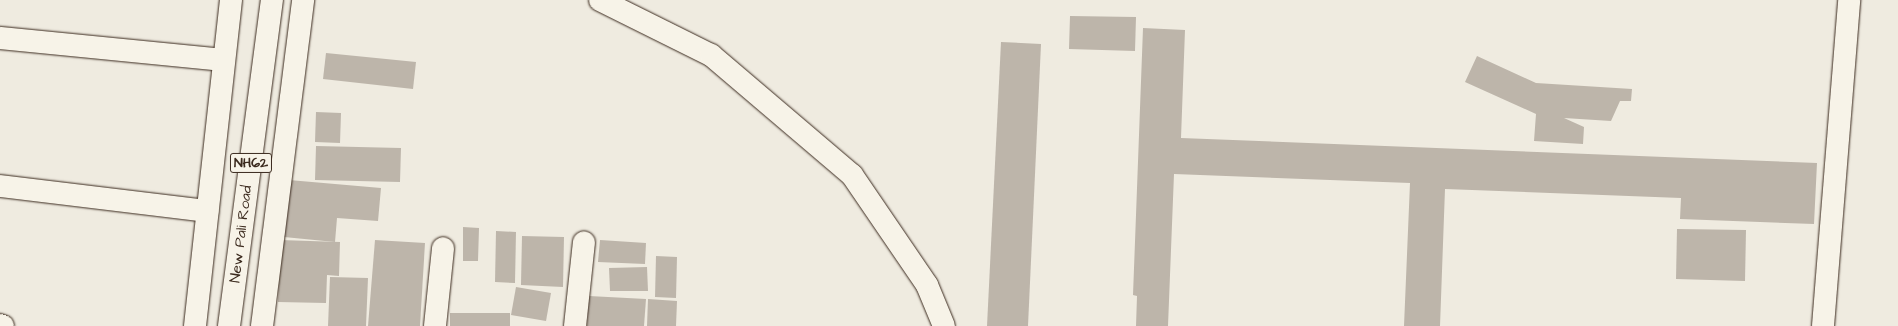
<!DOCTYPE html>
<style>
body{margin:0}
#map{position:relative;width:1898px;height:326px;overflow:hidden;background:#efebe0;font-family:"Architects Daughter",sans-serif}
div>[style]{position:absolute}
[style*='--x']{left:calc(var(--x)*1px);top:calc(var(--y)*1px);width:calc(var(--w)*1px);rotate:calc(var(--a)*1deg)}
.building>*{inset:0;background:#bdb5aa}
.roads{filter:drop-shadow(0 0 1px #3b2a1e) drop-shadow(0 0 1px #3b2a1e)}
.minor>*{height:22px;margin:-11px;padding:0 11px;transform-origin:11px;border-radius:11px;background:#f7f3e8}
.trunk>*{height:22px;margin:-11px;padding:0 11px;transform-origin:11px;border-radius:11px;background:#f7f3e8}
span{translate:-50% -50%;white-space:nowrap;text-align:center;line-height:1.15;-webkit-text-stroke:3px #f7f3e8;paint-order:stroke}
.shield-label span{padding:1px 3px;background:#f7f3e8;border:1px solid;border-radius:3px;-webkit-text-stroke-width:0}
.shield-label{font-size:14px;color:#3b2a1e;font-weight:700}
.street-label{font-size:15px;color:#3b2a1e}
</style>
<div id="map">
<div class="building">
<div style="clip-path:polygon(1070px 16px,1136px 17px,1135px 51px,1069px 49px)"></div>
<div style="clip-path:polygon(1143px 28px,1185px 30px,1181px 138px,1817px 163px,1814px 224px,1680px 219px,1681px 198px,1445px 189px,1440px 326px,1404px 326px,1410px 183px,1174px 174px,1168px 326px,1136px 326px,1137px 296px,1133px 295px)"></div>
<div style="clip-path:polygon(1001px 42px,1041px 44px,1028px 326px,987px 326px)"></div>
<div style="clip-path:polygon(326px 53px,416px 62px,413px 89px,323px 79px)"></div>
<div style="clip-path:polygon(1477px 56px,1536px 83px,1632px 89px,1631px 101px,1620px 101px,1611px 121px,1564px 118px,1584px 127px,1583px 144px,1534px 141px,1536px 114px,1465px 82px)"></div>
<div style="clip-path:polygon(316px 112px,341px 113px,340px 143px,315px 142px)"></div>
<div style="clip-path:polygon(316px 146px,401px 148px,400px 182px,315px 180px)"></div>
<div style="clip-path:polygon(289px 180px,381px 188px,378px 221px,337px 218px,335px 242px,284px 237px)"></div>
<div style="clip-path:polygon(463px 227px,479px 228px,478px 261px,463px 261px)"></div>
<div style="clip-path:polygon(1677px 229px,1746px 230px,1745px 281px,1676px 279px)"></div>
<div style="clip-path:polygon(496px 231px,516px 232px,515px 283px,495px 282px)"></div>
<div style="clip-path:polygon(522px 236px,564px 237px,563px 287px,521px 285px)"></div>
<div style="clip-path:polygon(280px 240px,340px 242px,339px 276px,327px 275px,326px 303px,278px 302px)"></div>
<div style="clip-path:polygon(375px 240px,425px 243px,420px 326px,368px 326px)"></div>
<div style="clip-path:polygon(600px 240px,646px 243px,645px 264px,598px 262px)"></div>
<div style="clip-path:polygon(656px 256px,677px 257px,676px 298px,655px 297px)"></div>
<div style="clip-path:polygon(647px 267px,648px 291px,610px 291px,609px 268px)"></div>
<div style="clip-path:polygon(330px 277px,368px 278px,366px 326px,328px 326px)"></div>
<div style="clip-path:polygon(516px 287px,551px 293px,546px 321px,511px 315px)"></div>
<div style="clip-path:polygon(589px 296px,646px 299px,644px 326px,587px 326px)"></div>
<div style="clip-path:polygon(648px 299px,677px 301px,676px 326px,647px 326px)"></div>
<div style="clip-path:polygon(450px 313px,510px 313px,510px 326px,450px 326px)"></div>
</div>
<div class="roads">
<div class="minor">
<div style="--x:600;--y:0;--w:124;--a:26.4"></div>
<div style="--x:711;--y:55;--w:185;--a:40.4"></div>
<div style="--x:852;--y:175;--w:133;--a:55.7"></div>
<div style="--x:927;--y:285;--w:44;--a:67.5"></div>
<div style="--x:0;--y:38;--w:224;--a:5.6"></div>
<div style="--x:0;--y:186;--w:209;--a:6.9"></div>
<div style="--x:0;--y:325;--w:3;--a:18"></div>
<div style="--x:262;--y:326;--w:329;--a:-82.8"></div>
<div style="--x:435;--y:326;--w:78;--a:-84.1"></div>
<div style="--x:575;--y:326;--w:84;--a:-83.9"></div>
<div style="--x:1823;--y:326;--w:327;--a:-85.4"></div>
</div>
<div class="trunk">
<div style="--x:195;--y:326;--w:328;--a:-83.7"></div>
<div style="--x:229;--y:326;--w:329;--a:-82.5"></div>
</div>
</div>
<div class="shield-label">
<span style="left:251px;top:163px">NH62</span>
</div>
<div class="street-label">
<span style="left:241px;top:234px;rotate:-83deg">New Pali Road</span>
</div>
</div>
